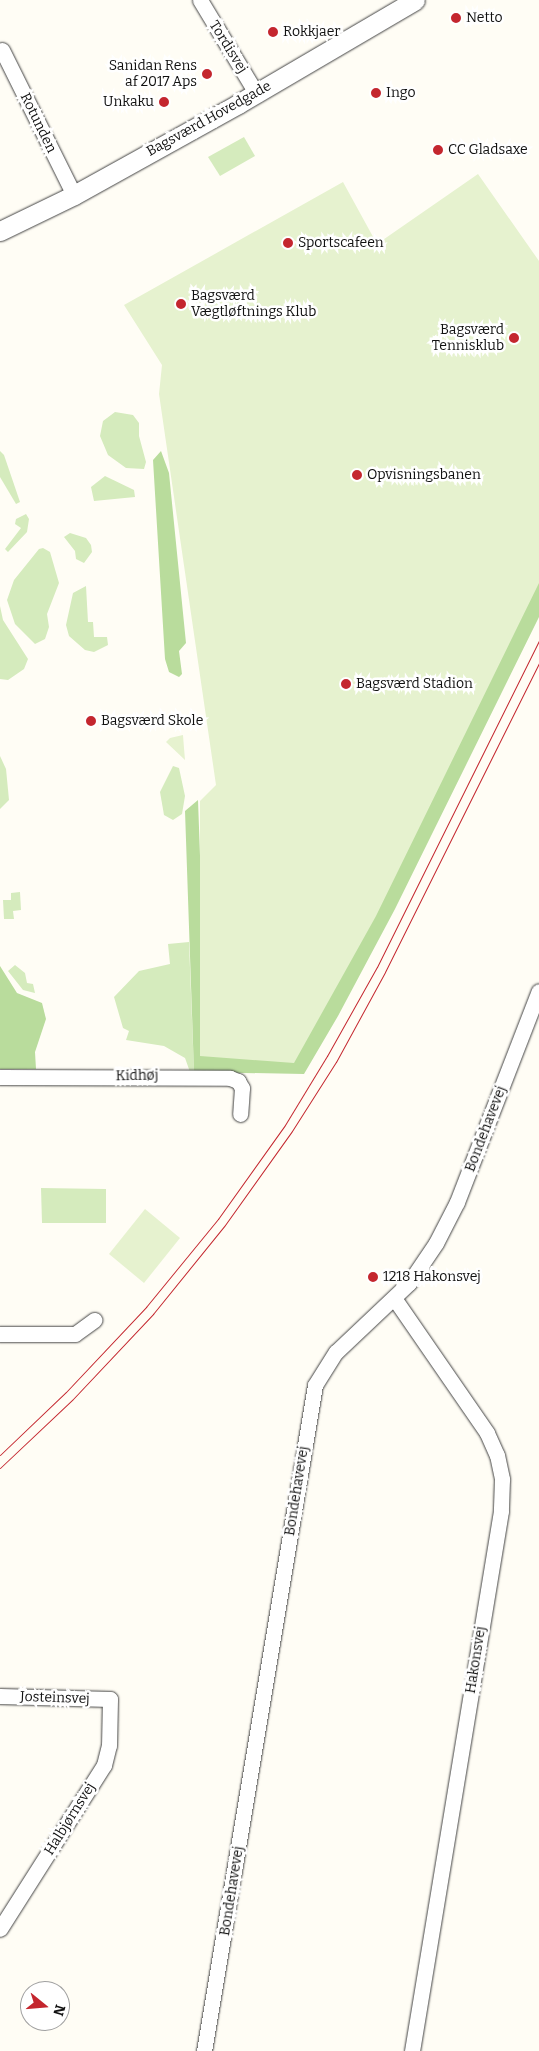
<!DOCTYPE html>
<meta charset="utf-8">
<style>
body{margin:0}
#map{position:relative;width:539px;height:2051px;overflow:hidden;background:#fffdf5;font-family:Bitter,serif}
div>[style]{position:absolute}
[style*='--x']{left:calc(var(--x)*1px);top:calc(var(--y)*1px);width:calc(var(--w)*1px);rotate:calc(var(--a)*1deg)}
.green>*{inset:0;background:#d5ebbd}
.forest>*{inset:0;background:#b9dc9c}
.pitch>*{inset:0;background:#e6f2cf}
.roads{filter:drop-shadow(0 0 1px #444) drop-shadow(0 0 1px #444)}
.minor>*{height:15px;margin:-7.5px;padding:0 7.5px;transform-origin:7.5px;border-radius:7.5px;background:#fff}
.tertiary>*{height:19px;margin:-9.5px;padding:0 9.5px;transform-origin:9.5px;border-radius:9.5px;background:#fff}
.tram>*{height:1px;margin:-0.5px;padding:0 0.5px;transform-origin:0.5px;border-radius:0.5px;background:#c4262e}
.dots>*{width:14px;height:14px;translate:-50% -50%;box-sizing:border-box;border:2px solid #fff;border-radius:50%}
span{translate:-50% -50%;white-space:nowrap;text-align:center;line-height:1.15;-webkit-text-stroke:5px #fff;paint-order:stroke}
.poi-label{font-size:14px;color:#111}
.left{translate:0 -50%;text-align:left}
.right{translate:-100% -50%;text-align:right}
.street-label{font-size:14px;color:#111}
.north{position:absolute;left:20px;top:1981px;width:50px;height:50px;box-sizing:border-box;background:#fff;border:1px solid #a0a0a0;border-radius:50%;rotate:107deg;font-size:14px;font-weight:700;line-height:20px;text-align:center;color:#111}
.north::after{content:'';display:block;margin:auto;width:18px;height:22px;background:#c4262e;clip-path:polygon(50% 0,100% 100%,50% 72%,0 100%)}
</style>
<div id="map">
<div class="green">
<div style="clip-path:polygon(244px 137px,255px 156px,220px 176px,208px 157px)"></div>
<div style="clip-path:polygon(115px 412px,133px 415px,139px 423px,139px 436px,146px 462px,144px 469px,126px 468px,108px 455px,100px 436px,103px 421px)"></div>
<div style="clip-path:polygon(0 451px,4px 455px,20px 502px,16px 504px,0 477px)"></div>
<div style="clip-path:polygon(105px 476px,134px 490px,135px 497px,94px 501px,91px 487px)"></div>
<div style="clip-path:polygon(26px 514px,29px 519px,27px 532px,8px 552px,5px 549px,21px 528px,15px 524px,16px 519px)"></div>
<div style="clip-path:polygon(70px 533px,86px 538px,91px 545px,92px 552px,84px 563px,76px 559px,75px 551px,64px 537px)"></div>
<div style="clip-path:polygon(43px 548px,50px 552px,59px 583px,47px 614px,49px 627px,45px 639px,35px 644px,15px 624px,7px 600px,14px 580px,39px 549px)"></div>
<div style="clip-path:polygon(86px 586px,88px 622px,93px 622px,94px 637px,107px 637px,108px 645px,94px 652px,85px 650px,69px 636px,66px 625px,73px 593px)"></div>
<div style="clip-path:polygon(0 606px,3px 620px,28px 659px,24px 669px,8px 680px,0 679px)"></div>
<div style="clip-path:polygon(0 756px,6px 769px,9px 800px,0 809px)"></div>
<div style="clip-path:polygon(173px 766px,179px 768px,185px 796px,182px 814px,173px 820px,164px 815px,160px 792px)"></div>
<div style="clip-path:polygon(20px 892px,21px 910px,13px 911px,14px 919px,4px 919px,3px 900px,11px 900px,11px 893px)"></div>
<div style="clip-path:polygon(189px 942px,194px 1072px,190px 1072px,185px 1058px,164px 1046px,126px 1040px,129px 1031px,123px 1028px,114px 997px,139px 971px,170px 964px,168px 944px)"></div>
<div style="clip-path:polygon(15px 965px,25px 973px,27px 983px,33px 984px,35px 993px,23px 990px,8px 971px)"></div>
<div style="clip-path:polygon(41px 1188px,106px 1189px,106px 1223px,42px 1223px)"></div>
</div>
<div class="forest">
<div style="clip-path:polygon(161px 451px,169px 473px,186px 643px,179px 651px,182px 674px,179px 677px,169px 672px,165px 659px,153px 460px)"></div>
<div style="clip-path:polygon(539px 561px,539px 617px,395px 909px,338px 1016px,304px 1074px,194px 1072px,185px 811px,198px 800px,200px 856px)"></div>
<div style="clip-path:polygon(0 966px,17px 993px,42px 1003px,46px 1019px,35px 1052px,36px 1069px,0 1069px)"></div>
</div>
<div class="pitch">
<div style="clip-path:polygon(478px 174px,539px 261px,539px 583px,376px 916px,294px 1063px,200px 1056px,200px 801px,216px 785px,159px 394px,162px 365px,124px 305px,343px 182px,377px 244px)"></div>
<div style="clip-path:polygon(183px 735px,184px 748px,185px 760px,166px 742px,170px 738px)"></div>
<div style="clip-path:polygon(145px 1209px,180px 1238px,144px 1283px,109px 1254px)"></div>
</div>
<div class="roads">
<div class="minor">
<div style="--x:200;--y:0;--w:109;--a:58.9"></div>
<div style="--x:2;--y:50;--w:162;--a:63.6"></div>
<div style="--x:0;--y:1077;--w:230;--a:0.2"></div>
<div style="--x:230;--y:1078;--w:9;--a:21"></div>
<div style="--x:238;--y:1081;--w:8;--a:60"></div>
<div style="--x:242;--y:1088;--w:26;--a:94"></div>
<div style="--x:394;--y:1298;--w:164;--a:55.4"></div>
<div style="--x:487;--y:1433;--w:24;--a:66"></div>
<div style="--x:497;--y:1455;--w:25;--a:78"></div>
<div style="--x:502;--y:1479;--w:32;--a:92"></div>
<div style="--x:501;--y:1511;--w:547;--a:99.36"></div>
<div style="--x:0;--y:1334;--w:75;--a:0"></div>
<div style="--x:75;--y:1334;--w:24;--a:-36"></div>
<div style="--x:0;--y:1696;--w:110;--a:1.6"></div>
<div style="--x:110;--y:1699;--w:46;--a:91.2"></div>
<div style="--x:109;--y:1745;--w:21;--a:104"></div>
<div style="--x:104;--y:1765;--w:194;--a:122.4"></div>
<div style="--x:204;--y:2051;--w:675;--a:-80.54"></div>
<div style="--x:315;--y:1385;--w:39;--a:-58"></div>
<div style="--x:336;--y:1352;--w:100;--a:-43.4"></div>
<div style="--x:409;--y:1283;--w:48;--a:-56"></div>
<div style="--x:436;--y:1243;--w:46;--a:-62.9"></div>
<div style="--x:457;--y:1202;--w:226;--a:-68.8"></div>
</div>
<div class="tertiary">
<div style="--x:0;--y:231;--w:82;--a:-25.9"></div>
<div style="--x:74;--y:195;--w:188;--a:-29"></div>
<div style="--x:238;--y:104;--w:205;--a:-30.4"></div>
</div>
</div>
<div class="tram">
<div style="--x:0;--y:1455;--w:91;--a:-43.7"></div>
<div style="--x:66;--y:1392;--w:117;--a:-46.7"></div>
<div style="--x:146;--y:1307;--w:114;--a:-50.7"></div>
<div style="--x:218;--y:1219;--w:115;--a:-54.5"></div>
<div style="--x:285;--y:1125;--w:81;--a:-58.7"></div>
<div style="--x:327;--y:1056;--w:102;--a:-60.7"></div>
<div style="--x:377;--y:967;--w:365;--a:-63.6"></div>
<div style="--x:0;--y:1468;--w:100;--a:-43.4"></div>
<div style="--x:73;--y:1399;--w:117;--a:-46.7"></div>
<div style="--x:153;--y:1314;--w:114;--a:-51"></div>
<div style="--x:225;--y:1225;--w:115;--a:-54.5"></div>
<div style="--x:292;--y:1131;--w:82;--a:-57.5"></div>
<div style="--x:336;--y:1062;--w:102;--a:-61.4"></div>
<div style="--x:385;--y:972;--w:345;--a:-63.5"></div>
</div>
<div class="dots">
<div style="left:456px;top:18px;background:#c4262e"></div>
<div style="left:273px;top:32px;background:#c4262e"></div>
<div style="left:207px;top:74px;background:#c4262e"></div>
<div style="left:376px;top:93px;background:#c4262e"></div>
<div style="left:164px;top:102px;background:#c4262e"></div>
<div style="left:438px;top:150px;background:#c4262e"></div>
<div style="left:288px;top:243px;background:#c4262e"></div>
<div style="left:181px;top:304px;background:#c4262e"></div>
<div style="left:514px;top:338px;background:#c4262e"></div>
<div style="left:357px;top:475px;background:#c4262e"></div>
<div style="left:346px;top:684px;background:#c4262e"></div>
<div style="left:91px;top:721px;background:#c4262e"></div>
<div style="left:373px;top:1277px;background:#c4262e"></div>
</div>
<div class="poi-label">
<span class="left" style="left:466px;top:18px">Netto</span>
<span class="left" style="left:283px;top:32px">Rokkjaer</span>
<span class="right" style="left:197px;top:74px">Sanidan Rens<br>af 2017 Aps</span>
<span class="left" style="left:386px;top:93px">Ingo</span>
<span class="right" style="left:154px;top:102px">Unkaku</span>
<span class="left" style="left:448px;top:150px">CC Gladsaxe</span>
<span class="left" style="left:298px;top:243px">Sportscafeen</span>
<span class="left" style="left:191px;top:304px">Bagsværd<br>Vægtløftnings Klub</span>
<span class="right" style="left:504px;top:338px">Bagsværd<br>Tennisklub</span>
<span class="left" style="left:367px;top:475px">Opvisningsbanen</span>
<span class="left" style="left:356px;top:684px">Bagsværd Stadion</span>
<span class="left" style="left:101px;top:721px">Bagsværd Skole</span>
<span class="left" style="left:383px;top:1277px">1218 Hakonsvej</span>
</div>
<div class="street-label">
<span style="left:228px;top:47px;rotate:58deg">Tordisvej</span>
<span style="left:209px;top:119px;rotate:-29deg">Bagsværd Hovedgade</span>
<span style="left:38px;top:123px;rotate:64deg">Rotunden</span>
<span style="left:137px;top:1076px;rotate:-1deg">Kidhøj</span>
<span style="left:486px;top:1129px;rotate:-69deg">Bondehavevej</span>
<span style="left:297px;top:1491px;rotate:-81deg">Bondehavevej</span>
<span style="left:476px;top:1660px;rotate:-81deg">Hakonsvej</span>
<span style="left:55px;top:1698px;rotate:2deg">Josteinsvej</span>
<span style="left:70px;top:1819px;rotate:-58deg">Halbjørnsvej</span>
<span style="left:232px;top:1891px;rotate:-81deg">Bondehavevej</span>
</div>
<div class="north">N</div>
</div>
